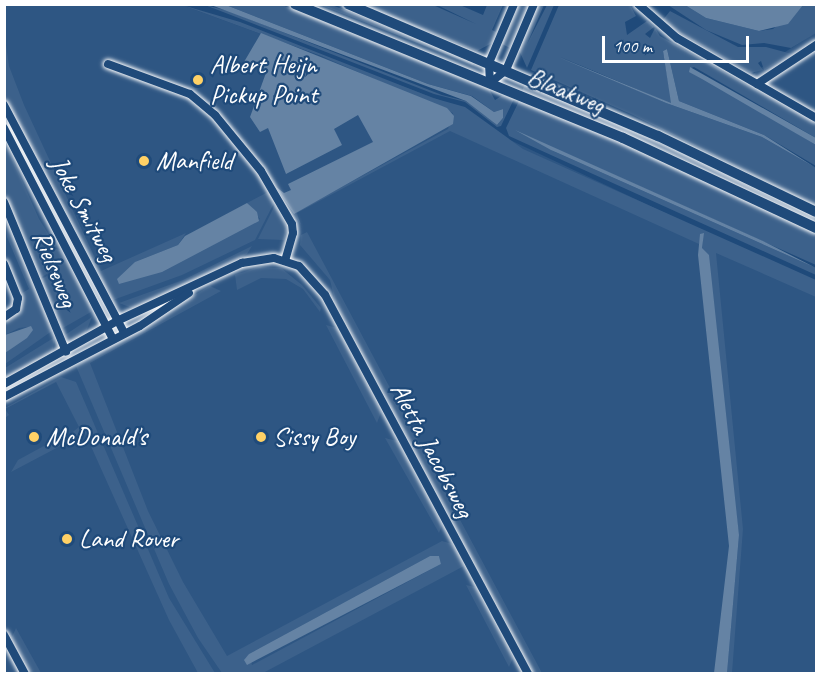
<!DOCTYPE html>
<style>
body{margin:0}
#map{position:relative;width:821px;height:678px;overflow:hidden;background:#1f4a7a;font-family:Caveat,sans-serif}
div>[style]{position:absolute}
[style*='--x']{left:calc(var(--x)*1px);top:calc(var(--y)*1px);width:calc(var(--w)*1px);rotate:calc(var(--a)*1deg)}
.built>*{inset:0;background:#2e5683}
.green>*{inset:0;background:#3c618b}
.water>*{inset:0;background:#6583a4}
.roads{filter:drop-shadow(0 0 2px #fff) drop-shadow(0 0 2px #fff)}
.street>*{height:8px;margin:-4px;padding:0 4px;transform-origin:4px;border-radius:4px;background:#1f4a7a}
.secondary>*{height:10px;margin:-5px;padding:0 5px;transform-origin:5px;border-radius:5px;background:#1f4a7a}
.dots>*{width:16px;height:16px;translate:-50% -50%;box-sizing:border-box;border:3px solid #1f4a7a;border-radius:50%}
span{translate:-50% -50%;white-space:nowrap;text-align:center;line-height:1.15;-webkit-text-stroke:4.5px #1f4a7a;paint-order:stroke}
.poi-label{font-size:26px;color:#fff}
.left{translate:0 -50%;text-align:left}
.street-label{font-size:26px;color:#fff}
.frame{position:absolute;inset:0;border:6px solid #fff;pointer-events:none}
.scale{position:absolute;left:602px;top:36px;width:147px;height:27px;box-sizing:border-box;border:3px solid #fff;border-top:0;padding-left:8px;font-size:18px;line-height:21px;white-space:nowrap;color:#fff;-webkit-text-stroke:4px #1f4a7a;paint-order:stroke}
</style>
<div id="map">
<div class="built">
<div style="clip-path:polygon(4px 5px,182px 5px,453px 105px,491px 131px,816px 284px,816px 673px,5px 673px)"></div>
<div style="clip-path:polygon(816px 32px,816px 125px,746px 85px,756px 71px)"></div>
</div>
<div class="green">
<div style="clip-path:polygon(182px 5px,240px 22px,433px 98px,465px 107px,523px 149px,816px 280px,816px 297px,716px 253px,743px 529px,732px 673px,727px 673px,739px 535px,702px 249px,703px 233px,699px 244px,450px 131px,297px 213px,301px 225px,294px 213px,448px 129px,453px 113px,321px 56px)"></div>
<div style="clip-path:polygon(205px 5px,229px 11px,442px 95px,466px 101px,479px 109px,497px 125px,503px 118px,503px 109px,494px 112px,472px 96px,428px 84px,226px 5px,282px 5px,489px 89px,495px 100px,503px 95px,514px 99px,501px 126px,497px 127px,465px 102px,434px 94px)"></div>
<div style="clip-path:polygon(321px 5px,332px 5px,474px 62px,473px 65px)"></div>
<div style="clip-path:polygon(361px 5px,433px 5px,476px 24px,437px 5px,460px 5px,483px 15px,487px 5px,503px 5px,492px 30px,496px 32px,509px 5px,492px 43px,477px 51px)"></div>
<div style="clip-path:polygon(519px 5px,530px 5px,512px 49px,502px 44px)"></div>
<div style="clip-path:polygon(537px 5px,544px 5px,527px 44px,547px 5px,554px 5px,527px 68px,519px 50px)"></div>
<div style="clip-path:polygon(559px 5px,630px 5px,636px 16px,625px 22px,627px 35px,647px 21px,654px 27px,645px 34px,650px 38px,655px 28px,660px 36px,816px 124px,816px 138px,694px 67px,689px 69px,816px 145px,816px 166px,764px 135px,679px 101px,667px 49px,663px 51px,672px 104px,558px 56px,666px 103px,762px 137px,816px 168px,816px 206px,633px 115px,531px 70px)"></div>
<div style="clip-path:polygon(668px 5px,685px 5px,706px 18px,759px 31px,773px 29px,803px 5px,816px 5px,816px 33px,791px 48px,764px 43px,742px 45px,706px 30px)"></div>
<div style="clip-path:polygon(670px 11px,738px 47px,766px 47px,792px 54px,764px 70px,761px 61px,758px 63px,763px 70px,751px 73px,671px 28px,662px 21px)"></div>
<div style="clip-path:polygon(4px 31px,9px 66px,24px 105px,101px 271px,186px 233px,178px 245px,135px 262px,260px 219px,247px 203px,268px 192px,274px 203px,255px 240px,182px 275px,113px 300px,5px 98px)"></div>
<div style="clip-path:polygon(525px 84px,699px 161px,816px 221px,704px 167px,522px 91px)"></div>
<div style="clip-path:polygon(519px 101px,620px 142px,816px 233px,816px 265px,594px 166px,551px 150px,816px 268px,816px 275px,509px 136px,506px 128px)"></div>
<div style="clip-path:polygon(4px 114px,106px 304px,103px 306px,5px 121px)"></div>
<div style="clip-path:polygon(4px 140px,39px 219px,56px 246px,53px 248px,60px 250px,90px 305px,91px 312px,63px 328px,56px 321px,41px 279px,59px 270px,59px 267px,40px 278px,5px 192px)"></div>
<div style="clip-path:polygon(275px 205px,287px 228px,284px 240px,258px 239px)"></div>
<div style="clip-path:polygon(4px 211px,52px 331px,5px 364px,5px 353px,31px 332px,28px 327px,19px 328px,5px 335px,5px 323px,20px 312px,22px 293px,29px 289px,7px 237px)"></div>
<div style="clip-path:polygon(307px 232px,421px 446px,426px 444px,424px 449px,432px 455px,427px 458px,542px 673px,534px 673px,335px 301px,330px 280px,300px 245px,301px 235px)"></div>
<div style="clip-path:polygon(252px 246px,247px 254px,147px 304px,132px 308px,119px 303px,183px 280px)"></div>
<div style="clip-path:polygon(259px 267px,281px 268px,302px 285px,321px 308px,320px 312px,303px 289px,286px 279px,261px 278px,237px 290px,235px 275px)"></div>
<div style="clip-path:polygon(evenodd,210px 286px,221px 291px,90px 363px,148px 511px,183px 582px,227px 656px,442px 541px,452px 544px,464px 566px,263px 673px,222px 673px,198px 638px,169px 584px,76px 366px,210px 286px,430px 556px,439px 556px,441px 564px,252px 665px,249px 654px,430px 556px)"></div>
<div style="clip-path:polygon(92px 317px,85px 334px,68px 345px,65px 335px)"></div>
<div style="clip-path:polygon(326px 325px,337px 328px,381px 412px,377px 423px)"></div>
<div style="clip-path:polygon(55px 337px,52px 354px,5px 380px,5px 368px)"></div>
<div style="clip-path:polygon(61px 377px,76px 382px,169px 598px,215px 673px,198px 673px,169px 620px,85px 433px,11px 472px,18px 460px,53px 441px,59px 443px,79px 427px,56px 382px,5px 409px,9px 415px,5px 418px,5px 408px)"></div>
<div style="clip-path:polygon(385px 438px,397px 441px,442px 525px,439px 533px)"></div>
<div style="clip-path:polygon(466px 585px,475px 587px,484px 604px,513px 658px,509px 667px)"></div>
<div style="clip-path:polygon(16px 628px,41px 673px,32px 673px,12px 637px)"></div>
</div>
<div class="water">
<div style="clip-path:polygon(211px 5px,226px 5px,428px 84px,471px 96px,494px 112px,503px 109px,503px 118px,497px 125px,466px 101px)"></div>
<div style="clip-path:polygon(685px 5px,803px 5px,788px 24px,759px 31px,706px 18px)"></div>
<div style="clip-path:polygon(261px 33px,447px 108px,454px 116px,453px 124px,294px 214px,276px 187px,284px 193px,291px 190px,288px 184px,373px 142px,358px 115px,334px 129px,342px 145px,286px 174px,268px 128px,260px 132px,250px 117px,267px 70px,244px 62px)"></div>
<div style="clip-path:polygon(667px 49px,679px 101px,764px 135px,816px 168px,762px 137px,666px 103px,558px 57px,671px 103px,663px 51px)"></div>
<div style="clip-path:polygon(690px 67px,816px 138px,816px 145px,702px 79px,689px 72px)"></div>
<div style="clip-path:polygon(515px 130px,763px 241px,816px 268px,551px 150px)"></div>
<div style="clip-path:polygon(247px 203px,257px 212px,259px 221px,162px 272px,119px 284px,117px 279px,135px 262px,178px 245px,185px 236px)"></div>
<div style="clip-path:polygon(704px 233px,702px 248px,709px 255px,739px 535px,727px 673px,714px 673px,729px 546px,698px 255px,700px 234px)"></div>
<div style="clip-path:polygon(31px 326px,33px 330px,27px 338px,5px 353px,5px 335px)"></div>
<div style="clip-path:polygon(430px 556px,439px 556px,441px 564px,247px 665px,244px 660px,249px 654px)"></div>
</div>
<div class="roads">
<div class="street">
<div style="--x:638;--y:4;--w:52;--a:41.1"></div>
<div style="--x:677;--y:38;--w:160;--a:29.9"></div>
<div style="--x:108;--y:64;--w:87;--a:20.1"></div>
<div style="--x:190;--y:94;--w:33;--a:40"></div>
<div style="--x:215;--y:115;--w:72;--a:50.6"></div>
<div style="--x:261;--y:171;--w:61;--a:59.7"></div>
<div style="--x:292;--y:224;--w:9;--a:84"></div>
<div style="--x:293;--y:233;--w:29;--a:106"></div>
<div style="--x:490;--y:83;--w:21;--a:-39"></div>
<div style="--x:506;--y:70;--w:72;--a:-67"></div>
<div style="--x:490;--y:83;--w:20;--a:-93"></div>
<div style="--x:489;--y:63;--w:64;--a:-67"></div>
<div style="--x:757;--y:84;--w:71;--a:-33.5"></div>
<div style="--x:4;--y:105;--w:258;--a:62.2"></div>
<div style="--x:4;--y:128;--w:237;--a:62.7"></div>
<div style="--x:4;--y:202;--w:162;--a:67.5"></div>
<div style="--x:4;--y:264;--w:37;--a:68"></div>
<div style="--x:18;--y:298;--w:11;--a:100"></div>
<div style="--x:16;--y:309;--w:14;--a:146"></div>
<div style="--x:4;--y:384;--w:132;--a:-29.1"></div>
<div style="--x:119;--y:320;--w:136;--a:-24.9"></div>
<div style="--x:242;--y:263;--w:32;--a:-9"></div>
<div style="--x:274;--y:258;--w:26;--a:18"></div>
<div style="--x:299;--y:266;--w:39;--a:48"></div>
<div style="--x:325;--y:295;--w:430;--a:61.8"></div>
<div style="--x:4;--y:397;--w:153;--a:-27.6"></div>
<div style="--x:140;--y:326;--w:59;--a:-34"></div>
<div style="--x:4;--y:635;--w:44;--a:61.7"></div>
</div>
<div class="secondary">
<div style="--x:295;--y:4;--w:354;--a:22.2"></div>
<div style="--x:623;--y:138;--w:213;--a:25"></div>
<div style="--x:348;--y:4;--w:337;--a:23.1"></div>
<div style="--x:658;--y:136;--w:175;--a:25.7"></div>
</div>
</div>
<div class="dots">
<div style="left:198px;top:80px;background:#ffd166"></div>
<div style="left:144px;top:161px;background:#ffd166"></div>
<div style="left:34px;top:437px;background:#ffd166"></div>
<div style="left:261px;top:437px;background:#ffd166"></div>
<div style="left:67px;top:539px;background:#ffd166"></div>
</div>
<div class="poi-label">
<span class="left" style="left:210px;top:80px">Albert Heijn<br>Pickup Point</span>
<span class="left" style="left:156px;top:161px">Manfield</span>
<span class="left" style="left:46px;top:437px">McDonald's</span>
<span class="left" style="left:273px;top:437px">Sissy Boy</span>
<span class="left" style="left:79px;top:539px">Land Rover</span>
</div>
<div class="street-label">
<span style="left:566px;top:91px;rotate:22deg">Blaakweg</span>
<span style="left:84px;top:209px;rotate:62deg">Joke Smitweg</span>
<span style="left:55px;top:269px;rotate:68deg">Rielseweg</span>
<span style="left:432px;top:450px;rotate:62deg">Aletta Jacobsweg</span>
</div>
<div class="frame"></div>
<div class="scale">100 m</div>
</div>
